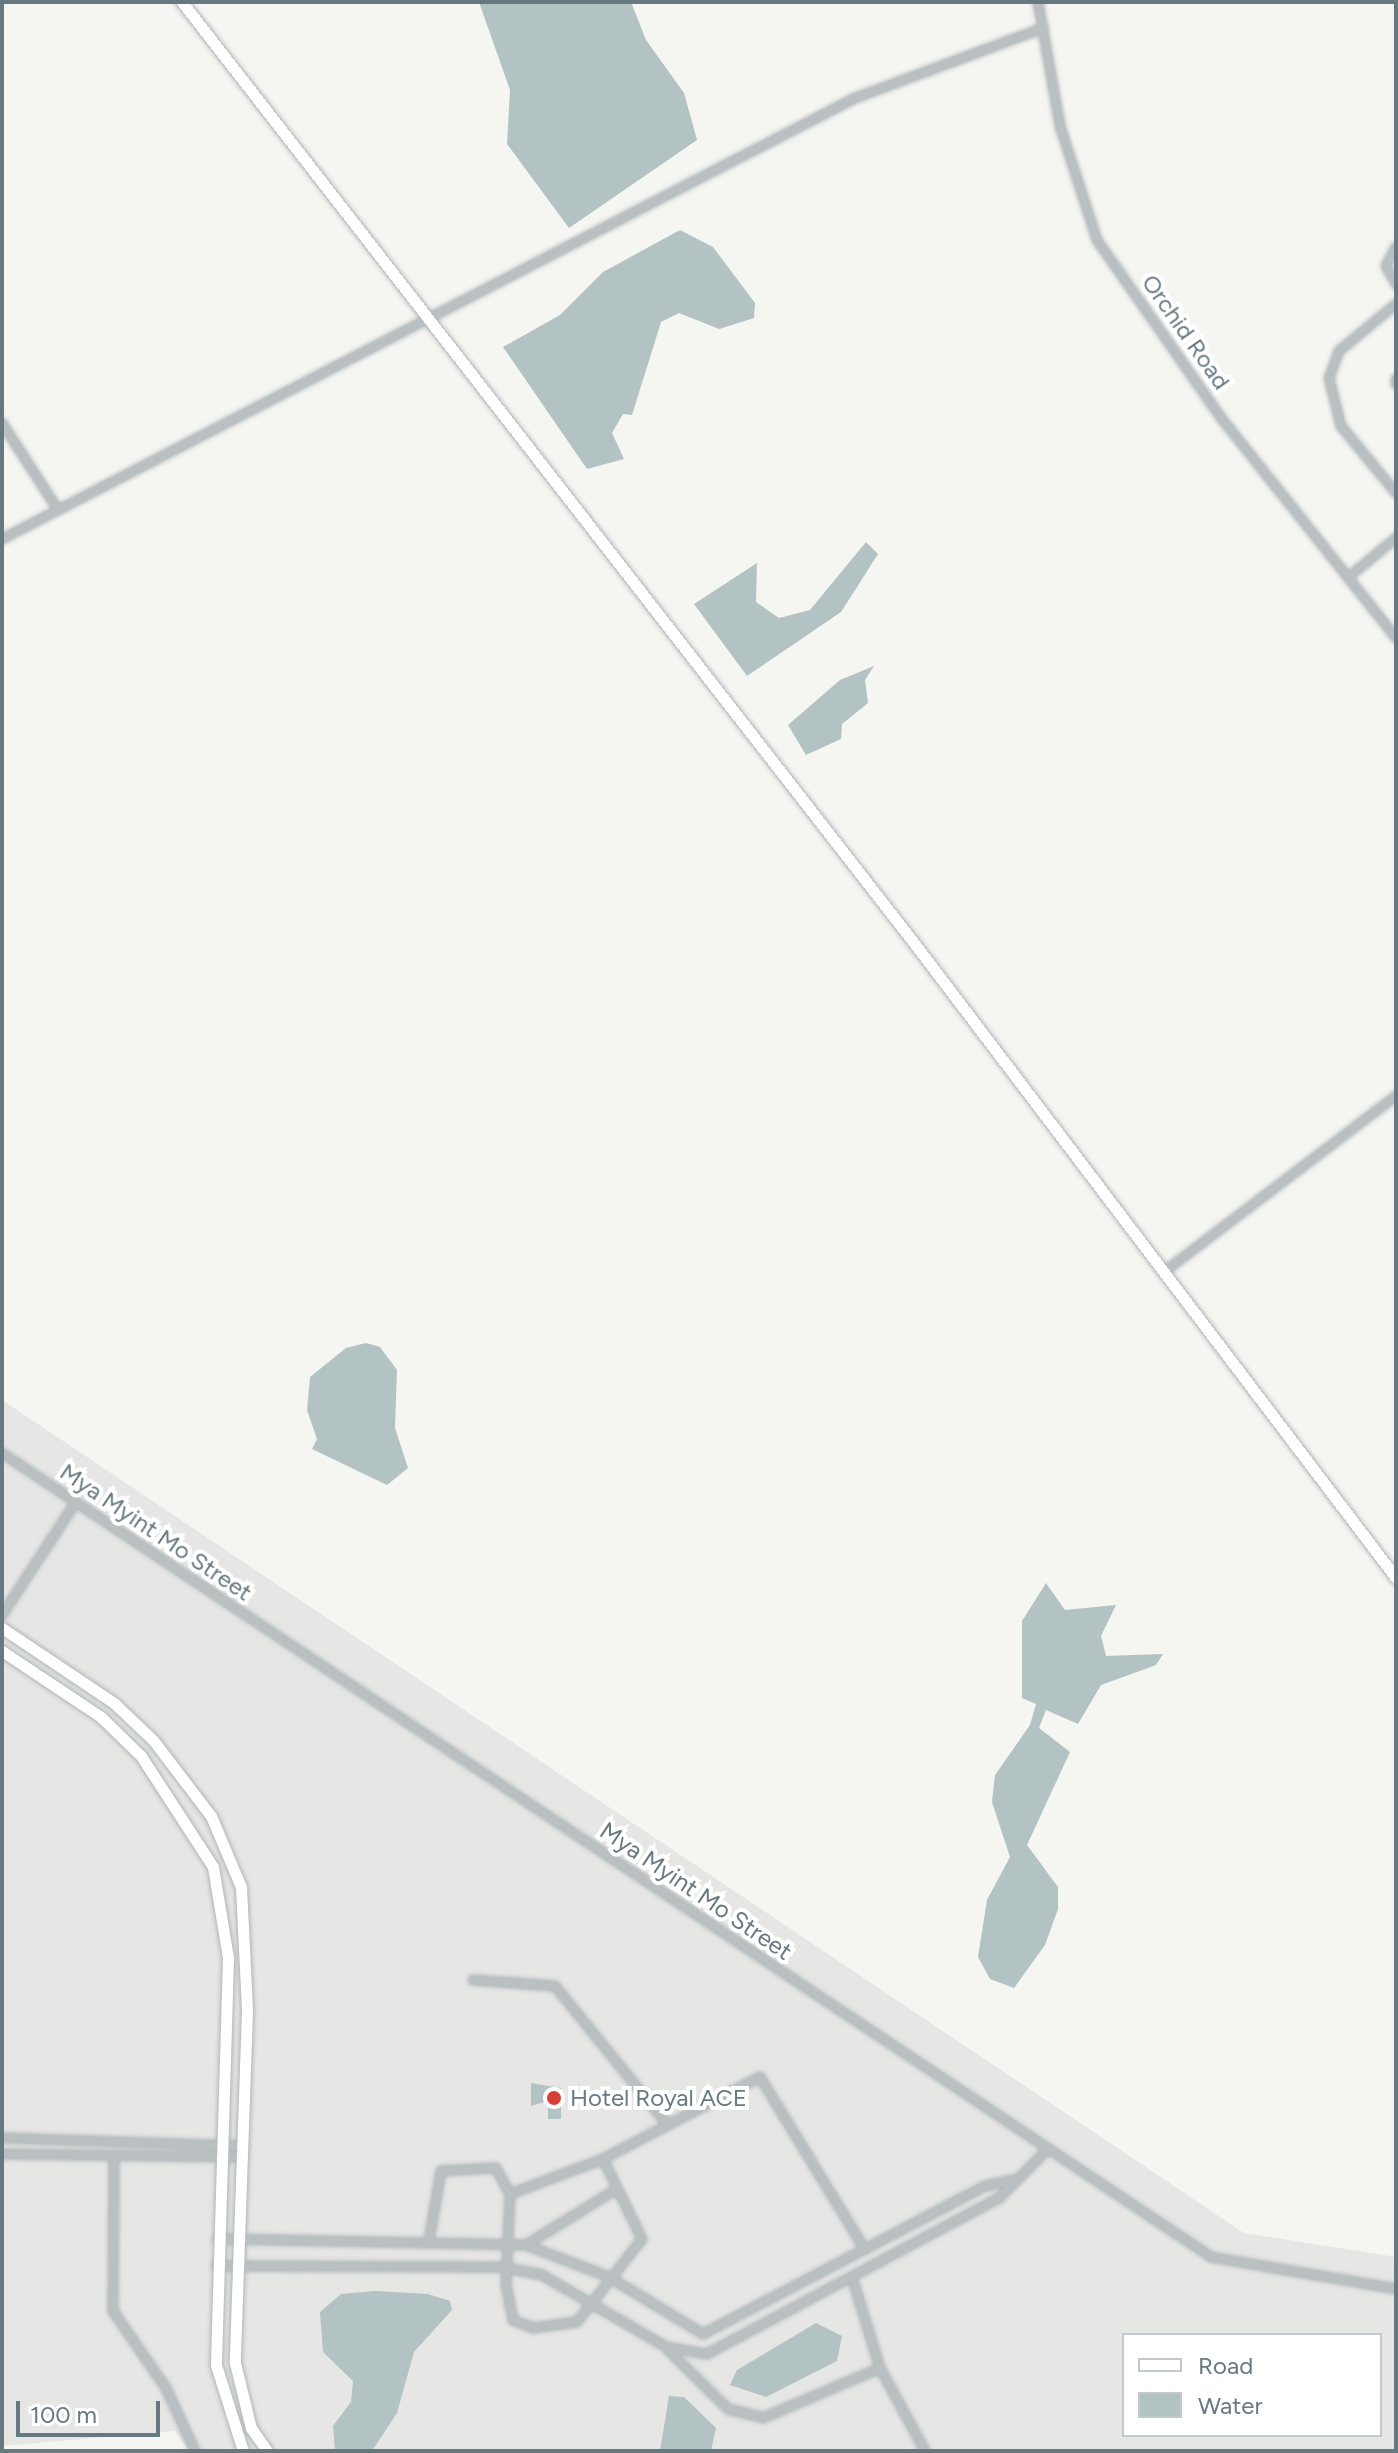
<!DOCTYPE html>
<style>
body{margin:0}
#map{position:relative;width:1398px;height:2453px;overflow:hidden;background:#f5f5f2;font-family:Figtree,sans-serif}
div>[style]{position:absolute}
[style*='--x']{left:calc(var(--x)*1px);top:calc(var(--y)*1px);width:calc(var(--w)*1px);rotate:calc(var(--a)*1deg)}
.built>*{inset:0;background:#e6e6e5}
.water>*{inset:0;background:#b3c2c3}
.roads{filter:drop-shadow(0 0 2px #afb6b8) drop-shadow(0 0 2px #afb6b8)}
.street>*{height:8px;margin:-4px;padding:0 4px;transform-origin:4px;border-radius:4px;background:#bac0c2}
.secondary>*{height:11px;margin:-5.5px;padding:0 5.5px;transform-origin:5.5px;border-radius:5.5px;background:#fff}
.dots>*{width:22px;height:22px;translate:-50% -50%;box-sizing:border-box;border:4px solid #fff;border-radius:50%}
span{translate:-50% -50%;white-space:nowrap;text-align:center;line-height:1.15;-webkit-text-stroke:8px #fff;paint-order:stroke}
.street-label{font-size:24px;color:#677980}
.poi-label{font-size:24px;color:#677980}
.left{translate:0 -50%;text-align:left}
.frame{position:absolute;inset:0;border:4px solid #677980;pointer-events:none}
.legend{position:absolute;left:1122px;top:2333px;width:260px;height:104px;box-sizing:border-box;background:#fff;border:2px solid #c2c9cc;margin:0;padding:10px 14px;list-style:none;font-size:24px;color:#677980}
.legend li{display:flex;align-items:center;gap:16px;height:40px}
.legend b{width:40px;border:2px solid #c2c9cc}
.scale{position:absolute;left:16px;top:2401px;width:144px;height:36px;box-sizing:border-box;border:4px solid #677980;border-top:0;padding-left:10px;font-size:24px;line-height:28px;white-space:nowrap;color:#677980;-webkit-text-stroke:6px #fff;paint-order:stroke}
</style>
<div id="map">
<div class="built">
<div style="clip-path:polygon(evenodd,2px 1400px,1244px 2233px,1396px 2257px,1396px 2451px,190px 2451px,175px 2431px,2px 2446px,2px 1400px,1124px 2335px,1380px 2335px,1380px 2435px,1124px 2435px,1124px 2335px)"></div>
</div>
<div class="water">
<div style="clip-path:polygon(479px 2px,631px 2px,646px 40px,684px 93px,697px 140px,569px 228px,507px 144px,510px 90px)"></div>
<div style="clip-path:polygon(680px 230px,713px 247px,755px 303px,754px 318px,719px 329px,679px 313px,661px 322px,632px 415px,623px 414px,612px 433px,624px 459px,587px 469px,503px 347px,560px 315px,603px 272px)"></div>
<div style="clip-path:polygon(866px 542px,878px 554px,841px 612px,747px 676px,694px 604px,757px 563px,756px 602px,779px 618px,810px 610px)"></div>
<div style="clip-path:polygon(874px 666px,865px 680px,868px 703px,842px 724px,841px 739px,806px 755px,788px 725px,840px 680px)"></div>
<div style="clip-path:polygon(366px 1343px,380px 1347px,397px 1370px,395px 1428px,408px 1468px,387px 1485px,312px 1449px,317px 1439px,307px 1410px,310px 1377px,346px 1348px)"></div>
<div style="clip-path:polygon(1046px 1583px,1065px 1610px,1116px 1605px,1101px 1636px,1106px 1656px,1163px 1654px,1156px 1665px,1101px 1685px,1078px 1724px,1046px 1710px,1039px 1728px,1070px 1752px,1027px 1845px,1058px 1887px,1058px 1909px,1045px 1945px,1014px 1988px,990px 1979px,978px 1957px,987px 1900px,1010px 1857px,992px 1802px,995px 1775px,1030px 1725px,1036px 1704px,1022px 1698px,1022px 1621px)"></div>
<div style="clip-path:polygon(531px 2083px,561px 2088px,561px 2119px,548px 2119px,548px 2101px,531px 2106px)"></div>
<div style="clip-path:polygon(375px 2291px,428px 2294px,450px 2301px,452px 2310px,414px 2352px,397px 2413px,372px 2451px,335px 2451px,333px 2426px,351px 2402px,353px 2381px,323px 2352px,320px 2312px,341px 2294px)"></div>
<div style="clip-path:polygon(816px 2323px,842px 2336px,837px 2361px,766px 2397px,730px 2385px,737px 2370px)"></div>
<div style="clip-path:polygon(669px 2396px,684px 2397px,716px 2428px,711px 2451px,660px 2451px)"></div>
</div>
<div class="roads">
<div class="street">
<div style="--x:1038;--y:2;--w:126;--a:79.9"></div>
<div style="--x:1060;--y:126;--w:120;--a:72"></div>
<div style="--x:1097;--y:240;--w:218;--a:55.1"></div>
<div style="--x:1222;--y:419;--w:280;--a:51.5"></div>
<div style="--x:1396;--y:247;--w:21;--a:118"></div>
<div style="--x:1386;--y:266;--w:21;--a:61"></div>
<div style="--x:1396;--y:304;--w:74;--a:140.5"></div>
<div style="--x:1339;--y:351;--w:29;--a:110"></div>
<div style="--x:1329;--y:378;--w:49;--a:76"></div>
<div style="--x:1341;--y:426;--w:87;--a:50.6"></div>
<div style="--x:1396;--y:379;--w:5;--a:90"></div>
<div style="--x:2;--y:423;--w:103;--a:57.2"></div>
<div style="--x:2;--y:539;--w:960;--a:-27.34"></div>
<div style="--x:855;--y:98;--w:201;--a:-20.4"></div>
<div style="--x:1350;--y:576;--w:60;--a:-39.6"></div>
<div style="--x:1164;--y:1272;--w:291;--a:-37.2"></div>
<div style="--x:2;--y:1453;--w:1452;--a:33.62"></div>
<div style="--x:1211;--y:2257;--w:188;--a:9.8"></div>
<div style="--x:2;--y:1615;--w:135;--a:-56.8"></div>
<div style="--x:473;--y:1980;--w:82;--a:4.2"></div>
<div style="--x:555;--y:1986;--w:176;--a:51"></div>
<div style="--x:2;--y:2138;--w:238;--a:1.9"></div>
<div style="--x:2;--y:2154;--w:238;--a:0.7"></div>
<div style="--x:114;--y:2157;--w:154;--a:90.4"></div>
<div style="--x:113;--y:2311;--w:93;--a:55.5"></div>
<div style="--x:166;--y:2388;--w:69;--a:65.3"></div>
<div style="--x:510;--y:2194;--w:99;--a:-20.6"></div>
<div style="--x:603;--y:2159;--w:177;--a:-27.6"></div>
<div style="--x:760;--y:2077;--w:202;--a:58.7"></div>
<div style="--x:217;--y:2239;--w:309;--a:1.1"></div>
<div style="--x:526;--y:2245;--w:89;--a:21.1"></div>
<div style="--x:609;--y:2277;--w:110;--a:31.2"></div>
<div style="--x:703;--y:2334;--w:318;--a:-27.7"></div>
<div style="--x:985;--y:2186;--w:29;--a:-12"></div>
<div style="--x:429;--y:2241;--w:71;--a:-80.3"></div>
<div style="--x:441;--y:2171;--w:55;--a:-3.1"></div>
<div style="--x:496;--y:2168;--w:30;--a:62"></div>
<div style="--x:510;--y:2194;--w:90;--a:92.5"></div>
<div style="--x:506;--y:2284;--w:37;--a:79"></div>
<div style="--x:513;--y:2320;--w:22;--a:22"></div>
<div style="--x:533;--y:2328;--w:44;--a:-7.8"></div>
<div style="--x:577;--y:2322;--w:105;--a:-51.9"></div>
<div style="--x:642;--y:2239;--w:89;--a:-116"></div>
<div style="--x:526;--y:2245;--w:105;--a:-31.7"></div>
<div style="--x:216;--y:2266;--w:286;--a:0.2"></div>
<div style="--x:502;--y:2267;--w:41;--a:11.3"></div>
<div style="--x:542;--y:2275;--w:143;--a:30.1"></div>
<div style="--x:666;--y:2347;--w:42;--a:9.7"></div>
<div style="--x:707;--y:2354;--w:331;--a:-28.1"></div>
<div style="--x:999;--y:2198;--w:69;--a:-45"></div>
<div style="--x:852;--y:2277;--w:95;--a:72.9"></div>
<div style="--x:880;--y:2368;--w:94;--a:61.5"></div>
<div style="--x:669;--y:2351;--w:83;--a:44.5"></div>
<div style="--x:728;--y:2409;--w:36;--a:14"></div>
<div style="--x:763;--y:2418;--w:127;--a:-23.1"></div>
</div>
<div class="secondary">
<div style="--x:182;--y:2;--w:1187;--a:52.12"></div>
<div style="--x:911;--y:939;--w:802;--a:52.8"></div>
<div style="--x:2;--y:1628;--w:135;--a:33.8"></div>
<div style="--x:114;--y:1703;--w:54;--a:43.5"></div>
<div style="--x:153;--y:1740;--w:96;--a:52.7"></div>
<div style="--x:211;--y:1816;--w:77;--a:67.1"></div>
<div style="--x:241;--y:1887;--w:124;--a:87.2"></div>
<div style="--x:247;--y:2011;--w:352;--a:92"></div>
<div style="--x:235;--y:2363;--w:67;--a:76.2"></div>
<div style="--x:251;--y:2428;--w:28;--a:55"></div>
<div style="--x:2;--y:1651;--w:119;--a:33.7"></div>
<div style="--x:101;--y:1717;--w:56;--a:44.3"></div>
<div style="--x:141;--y:1756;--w:132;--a:57"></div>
<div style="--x:213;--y:1867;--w:92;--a:80.6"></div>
<div style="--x:228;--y:1958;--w:407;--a:91.7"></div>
<div style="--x:216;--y:2365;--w:90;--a:72.6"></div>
</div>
</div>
<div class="dots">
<div style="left:554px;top:2098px;background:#d44033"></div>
</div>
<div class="street-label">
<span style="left:1186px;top:332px;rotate:55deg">Orchid Road</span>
<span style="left:156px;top:1532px;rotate:34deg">Mya Myint Mo Street</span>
<span style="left:696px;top:1891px;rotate:34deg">Mya Myint Mo Street</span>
</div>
<div class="poi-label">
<span class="left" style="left:570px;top:2098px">Hotel Royal ACE</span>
</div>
<div class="frame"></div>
<ul class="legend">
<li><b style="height:10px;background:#fff"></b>Road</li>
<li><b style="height:22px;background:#b3c2c3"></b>Water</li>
</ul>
<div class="scale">100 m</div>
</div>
